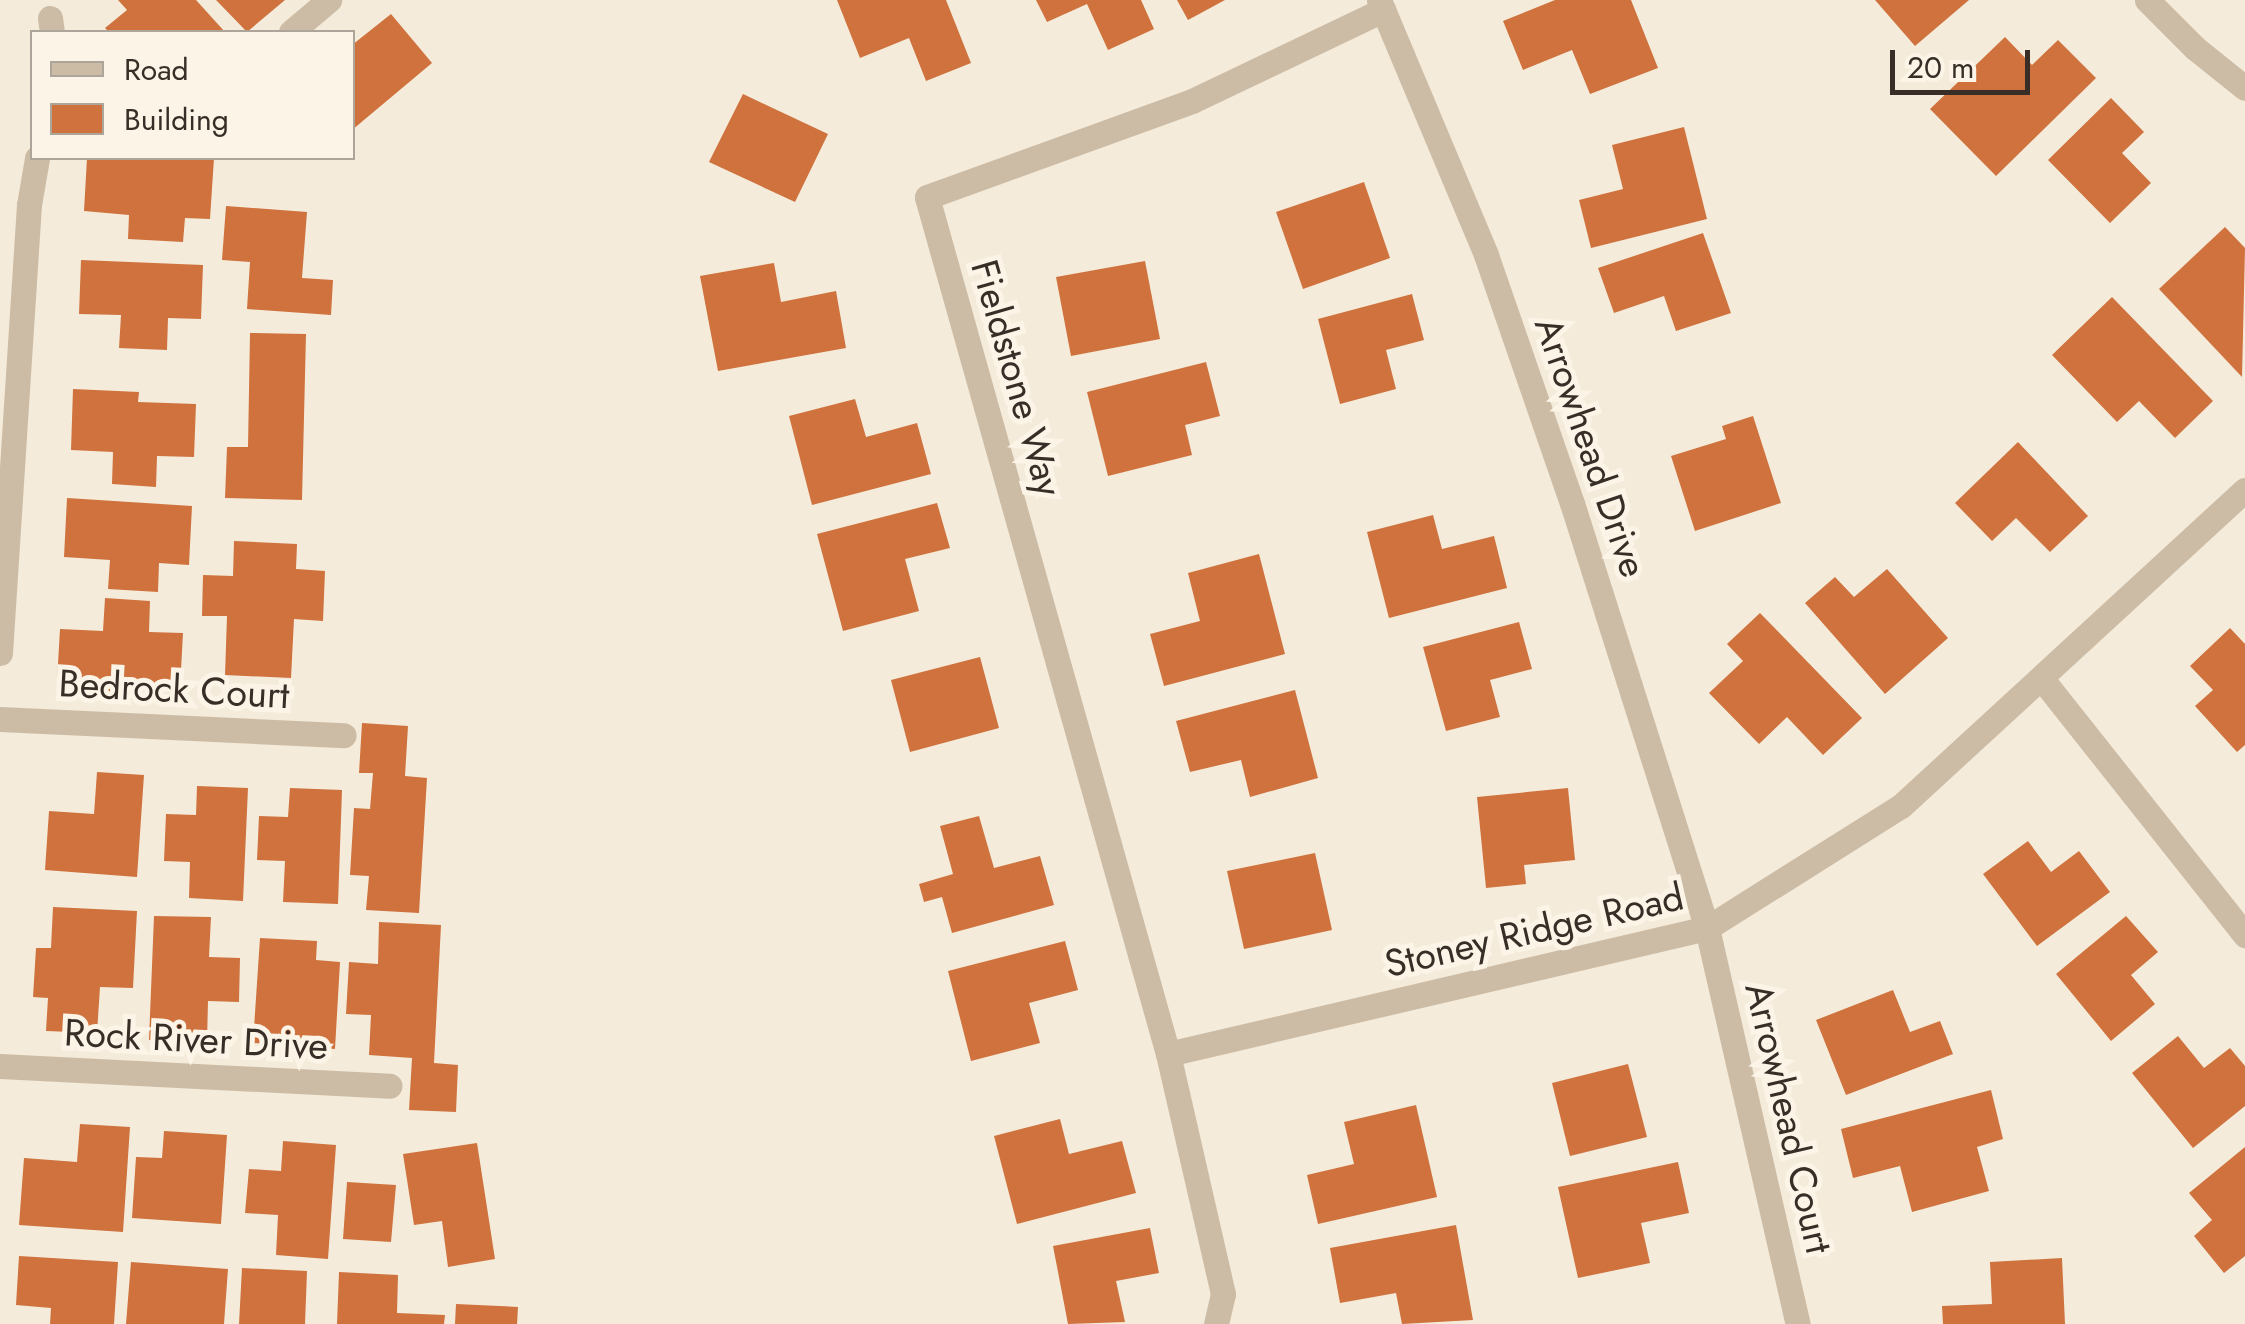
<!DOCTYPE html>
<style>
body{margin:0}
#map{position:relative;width:2245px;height:1324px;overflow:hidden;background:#f4ebda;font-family:Jost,sans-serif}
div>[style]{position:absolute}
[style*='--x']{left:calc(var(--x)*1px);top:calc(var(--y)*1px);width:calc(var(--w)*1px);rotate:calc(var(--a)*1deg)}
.building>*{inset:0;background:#cf723d}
.minor>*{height:25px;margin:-12.5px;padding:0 12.5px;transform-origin:12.5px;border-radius:12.5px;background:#cdbca5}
span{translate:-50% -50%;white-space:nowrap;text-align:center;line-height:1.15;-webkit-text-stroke:10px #fbf4e7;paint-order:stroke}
.street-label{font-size:38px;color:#382e27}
.legend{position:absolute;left:30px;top:30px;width:325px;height:130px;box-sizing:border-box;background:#fbf4e7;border:2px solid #ada59a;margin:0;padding:12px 18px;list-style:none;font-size:30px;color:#382e27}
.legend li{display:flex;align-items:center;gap:20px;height:50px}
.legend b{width:50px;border:2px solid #ada59a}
.scale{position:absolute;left:1890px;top:50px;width:140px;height:45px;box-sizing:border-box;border:5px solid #382e27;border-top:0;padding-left:12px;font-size:30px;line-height:35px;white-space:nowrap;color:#382e27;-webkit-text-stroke:8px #fbf4e7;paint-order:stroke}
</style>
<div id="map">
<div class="building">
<div style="clip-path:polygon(118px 0,196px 0,225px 32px,109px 32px,105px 28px,127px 10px)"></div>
<div style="clip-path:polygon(216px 0,285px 0,247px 32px)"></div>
<div style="clip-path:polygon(837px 0,946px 0,971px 63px,926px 81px,909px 38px,860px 58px)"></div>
<div style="clip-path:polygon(1036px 0,1141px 0,1154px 29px,1108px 50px,1087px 4px,1047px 22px)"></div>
<div style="clip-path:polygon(1177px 0,1225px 0,1188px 20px)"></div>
<div style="clip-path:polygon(1555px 0,1631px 0,1658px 68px,1590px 94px,1572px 50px,1523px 70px,1503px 21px)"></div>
<div style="clip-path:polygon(1875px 0,1969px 0,1915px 46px)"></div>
<div style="clip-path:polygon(391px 14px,432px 63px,352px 130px,352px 45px)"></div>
<div style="clip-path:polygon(2005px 37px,2032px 65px,2058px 40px,2096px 78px,1996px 176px,1930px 109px)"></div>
<div style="clip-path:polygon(743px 94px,828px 134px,795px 202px,709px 162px)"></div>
<div style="clip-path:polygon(2111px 98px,2144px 132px,2122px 153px,2151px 183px,2110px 223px,2048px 160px)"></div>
<div style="clip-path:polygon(1684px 127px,1707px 219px,1591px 248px,1579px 200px,1623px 189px,1612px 145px)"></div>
<div style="clip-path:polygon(87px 158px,214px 158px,210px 219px,185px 218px,183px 242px,128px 239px,129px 215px,84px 211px)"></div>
<div style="clip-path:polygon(1364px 182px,1390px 258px,1303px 289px,1276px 212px)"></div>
<div style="clip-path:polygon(226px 206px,307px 212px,302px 278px,333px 280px,331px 315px,247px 309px,250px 262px,222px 260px)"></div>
<div style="clip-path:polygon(2225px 227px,2245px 248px,2242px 377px,2159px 289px)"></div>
<div style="clip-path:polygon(1703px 233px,1731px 313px,1676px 331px,1664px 296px,1614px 313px,1598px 268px)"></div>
<div style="clip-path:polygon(81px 260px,203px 265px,201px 319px,168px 318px,167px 350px,119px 348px,121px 315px,79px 314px)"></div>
<div style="clip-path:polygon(1145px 261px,1160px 339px,1071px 356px,1056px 277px)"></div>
<div style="clip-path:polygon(774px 263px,781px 302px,836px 291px,846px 348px,718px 371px,700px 276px)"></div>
<div style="clip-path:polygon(1412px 294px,1424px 340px,1386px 350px,1396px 389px,1340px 404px,1318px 319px)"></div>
<div style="clip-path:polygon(2112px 297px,2213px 401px,2175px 438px,2139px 401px,2117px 422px,2052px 355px)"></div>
<div style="clip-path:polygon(250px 333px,306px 334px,302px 500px,225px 498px,227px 447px,248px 447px)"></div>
<div style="clip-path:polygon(1206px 362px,1220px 416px,1185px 425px,1192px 455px,1108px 476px,1087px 392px)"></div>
<div style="clip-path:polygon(73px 389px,139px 392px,138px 402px,196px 404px,194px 457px,157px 456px,156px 487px,112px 484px,113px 452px,71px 450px)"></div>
<div style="clip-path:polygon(855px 399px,866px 437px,917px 423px,931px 474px,812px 505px,789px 416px)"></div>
<div style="clip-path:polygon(1753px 416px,1781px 503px,1695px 531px,1671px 456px,1726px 439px,1722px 426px)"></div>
<div style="clip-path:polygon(2018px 442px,2088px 516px,2050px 552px,2016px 518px,1992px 541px,1955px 503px)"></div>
<div style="clip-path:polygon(67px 498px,192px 506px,189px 565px,159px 563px,158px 592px,108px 589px,110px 560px,64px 557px)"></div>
<div style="clip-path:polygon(937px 503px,950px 548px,905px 559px,919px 611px,843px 631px,817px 534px)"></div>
<div style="clip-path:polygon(1433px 515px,1442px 549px,1494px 536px,1507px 588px,1389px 618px,1367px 532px)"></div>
<div style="clip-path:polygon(234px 541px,297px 544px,296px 569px,325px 571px,323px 621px,294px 619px,291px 678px,225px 675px,227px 616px,202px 616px,203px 575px,233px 576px)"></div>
<div style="clip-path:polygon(1259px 554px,1285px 654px,1164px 686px,1150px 634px,1200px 621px,1188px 573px)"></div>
<div style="clip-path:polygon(1887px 569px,1948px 638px,1885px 694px,1805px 603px,1835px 577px,1854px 597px)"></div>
<div style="clip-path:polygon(105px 598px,150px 601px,149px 632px,183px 633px,180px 688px,139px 685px,139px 700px,88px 697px,89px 683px,57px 681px,60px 629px,103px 631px)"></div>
<div style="clip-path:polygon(1760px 613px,1862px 718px,1823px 755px,1787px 717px,1759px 744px,1709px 693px,1743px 661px,1727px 644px)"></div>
<div style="clip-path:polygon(1519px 622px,1532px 669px,1490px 680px,1500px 717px,1446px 731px,1423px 647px)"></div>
<div style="clip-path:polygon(2230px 628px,2245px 644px,2245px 745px,2237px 752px,2195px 706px,2213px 690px,2190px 666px)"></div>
<div style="clip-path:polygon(980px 657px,999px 728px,910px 752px,891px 680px)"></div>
<div style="clip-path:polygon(1295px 690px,1318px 778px,1250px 797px,1241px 760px,1190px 772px,1176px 721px)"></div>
<div style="clip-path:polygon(362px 723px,408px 726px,405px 776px,427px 778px,419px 913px,366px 910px,369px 876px,350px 875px,354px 808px,370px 809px,373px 773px,359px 773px)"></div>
<div style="clip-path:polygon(97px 772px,144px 775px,137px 877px,45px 870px,49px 811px,94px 814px)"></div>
<div style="clip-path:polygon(197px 786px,248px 788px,243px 901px,189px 898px,190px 862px,164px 861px,166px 814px,196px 815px)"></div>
<div style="clip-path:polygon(290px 788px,342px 790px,338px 904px,283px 902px,285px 861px,257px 860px,259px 816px,288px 817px)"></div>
<div style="clip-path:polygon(1568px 788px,1575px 860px,1524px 865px,1526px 884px,1486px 888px,1477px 797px)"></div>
<div style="clip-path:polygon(979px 816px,994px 868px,1040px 856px,1054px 905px,952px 933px,942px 897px,924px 902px,919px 884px,953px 874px,940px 826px)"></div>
<div style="clip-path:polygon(2028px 841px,2051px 872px,2079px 851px,2110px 892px,2037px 946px,1983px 874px)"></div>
<div style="clip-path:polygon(1315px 853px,1332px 930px,1244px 949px,1227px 871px)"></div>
<div style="clip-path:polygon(53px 907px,137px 911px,133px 988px,100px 987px,97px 1033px,46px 1031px,48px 998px,33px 997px,36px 948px,51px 948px)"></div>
<div style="clip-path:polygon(154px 916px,211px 917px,209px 957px,240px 958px,239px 1002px,208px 1001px,207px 1042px,149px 1040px)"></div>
<div style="clip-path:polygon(2126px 916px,2158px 952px,2131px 975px,2155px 1004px,2111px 1041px,2056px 974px)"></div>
<div style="clip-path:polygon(379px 922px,441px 925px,434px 1063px,458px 1065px,456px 1112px,409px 1110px,412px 1058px,369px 1055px,371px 1015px,346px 1014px,349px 962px,378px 964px)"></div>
<div style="clip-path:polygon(260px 938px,317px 941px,316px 960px,340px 962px,335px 1049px,253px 1043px)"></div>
<div style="clip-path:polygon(1065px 941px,1078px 990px,1029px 1003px,1040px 1043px,971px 1061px,948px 971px)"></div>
<div style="clip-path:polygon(1893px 990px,1910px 1032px,1940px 1021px,1953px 1054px,1846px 1095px,1816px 1020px)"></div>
<div style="clip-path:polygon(2178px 1036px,2204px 1068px,2230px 1048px,2245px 1066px,2245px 1106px,2193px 1148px,2132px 1073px)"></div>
<div style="clip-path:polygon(1628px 1064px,1647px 1137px,1570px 1156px,1552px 1083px)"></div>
<div style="clip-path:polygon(1991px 1090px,2003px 1139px,1977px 1147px,1989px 1191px,1912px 1212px,1900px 1166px,1853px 1178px,1841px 1129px)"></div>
<div style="clip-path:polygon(1416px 1105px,1437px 1197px,1318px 1224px,1307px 1175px,1354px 1164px,1344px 1122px)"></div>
<div style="clip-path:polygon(1060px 1119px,1069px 1154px,1122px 1141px,1136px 1193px,1017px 1224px,994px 1136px)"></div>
<div style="clip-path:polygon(80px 1124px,130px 1127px,123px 1232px,19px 1225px,24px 1158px,77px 1162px)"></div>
<div style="clip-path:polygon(164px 1131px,227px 1135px,221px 1224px,132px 1218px,136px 1157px,162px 1158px)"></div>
<div style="clip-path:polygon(283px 1141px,336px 1145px,328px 1259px,276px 1255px,278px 1215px,245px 1213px,249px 1169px,281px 1171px)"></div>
<div style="clip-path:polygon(477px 1143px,495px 1259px,448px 1267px,442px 1221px,414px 1225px,403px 1154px)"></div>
<div style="clip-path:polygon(2245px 1147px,2245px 1256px,2224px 1273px,2194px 1236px,2212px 1220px,2189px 1193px)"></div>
<div style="clip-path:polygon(1678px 1162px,1689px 1213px,1641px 1223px,1650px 1263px,1578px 1278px,1558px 1187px)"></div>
<div style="clip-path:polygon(347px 1182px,396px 1185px,391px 1242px,343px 1239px)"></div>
<div style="clip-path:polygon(1456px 1225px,1473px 1320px,1402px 1324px,1396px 1293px,1340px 1303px,1330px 1248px)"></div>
<div style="clip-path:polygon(1150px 1228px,1159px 1273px,1116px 1281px,1125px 1322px,1068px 1324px,1053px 1246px)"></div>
<div style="clip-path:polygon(19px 1256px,118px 1262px,114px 1324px,50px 1324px,51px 1308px,16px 1305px)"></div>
<div style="clip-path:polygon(2062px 1258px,2065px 1324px,1943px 1324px,1942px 1306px,1992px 1304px,1990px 1262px)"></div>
<div style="clip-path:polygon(131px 1262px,228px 1269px,224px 1324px,126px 1324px)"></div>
<div style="clip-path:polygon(242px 1268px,307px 1271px,305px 1324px,239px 1324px)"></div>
<div style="clip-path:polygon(339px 1272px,398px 1275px,397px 1313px,445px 1315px,444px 1324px,337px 1324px)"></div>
<div style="clip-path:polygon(456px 1304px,518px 1307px,517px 1324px,455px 1324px)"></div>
</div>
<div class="minor">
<div style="--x:1379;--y:0;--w:277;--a:67.2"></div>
<div style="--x:1486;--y:255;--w:262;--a:70.9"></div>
<div style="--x:1572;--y:503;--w:446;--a:72.4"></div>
<div style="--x:1707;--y:928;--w:406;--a:77.1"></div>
<div style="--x:2147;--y:0;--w:68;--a:45"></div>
<div style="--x:2195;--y:48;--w:64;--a:38.7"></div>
<div style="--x:50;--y:18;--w:14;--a:82"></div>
<div style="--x:291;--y:32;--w:50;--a:-40.1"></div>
<div style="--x:0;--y:653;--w:449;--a:-86.3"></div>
<div style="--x:29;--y:205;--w:48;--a:-80.3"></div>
<div style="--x:2042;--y:679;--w:327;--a:51.6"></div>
<div style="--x:0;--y:719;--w:344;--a:2.7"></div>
<div style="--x:1168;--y:1054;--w:554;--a:-13.16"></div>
<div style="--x:1707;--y:928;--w:229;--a:-32.2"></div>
<div style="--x:1901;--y:806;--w:467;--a:-42.6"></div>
<div style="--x:0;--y:1066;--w:390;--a:2.9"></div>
<div style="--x:1216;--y:1324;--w:31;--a:-77"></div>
<div style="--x:1223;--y:1294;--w:246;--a:-102.9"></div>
<div style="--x:1168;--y:1054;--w:890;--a:-105.71"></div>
<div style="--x:927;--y:197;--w:282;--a:-19.9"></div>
<div style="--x:1192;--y:101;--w:212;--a:-25.5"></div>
</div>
<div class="street-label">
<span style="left:1017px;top:378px;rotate:74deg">Fieldstone Way</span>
<span style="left:1591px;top:447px;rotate:71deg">Arrowhead Drive</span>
<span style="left:174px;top:689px;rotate:3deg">Bedrock Court</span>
<span style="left:1534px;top:930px;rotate:-13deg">Stoney Ridge Road</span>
<span style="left:196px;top:1039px;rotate:3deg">Rock River Drive</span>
<span style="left:1789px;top:1118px;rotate:77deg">Arrowhead Court</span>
</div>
<ul class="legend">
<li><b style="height:12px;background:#cdbca5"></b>Road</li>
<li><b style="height:28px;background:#cf723d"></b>Building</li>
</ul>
<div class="scale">20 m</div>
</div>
